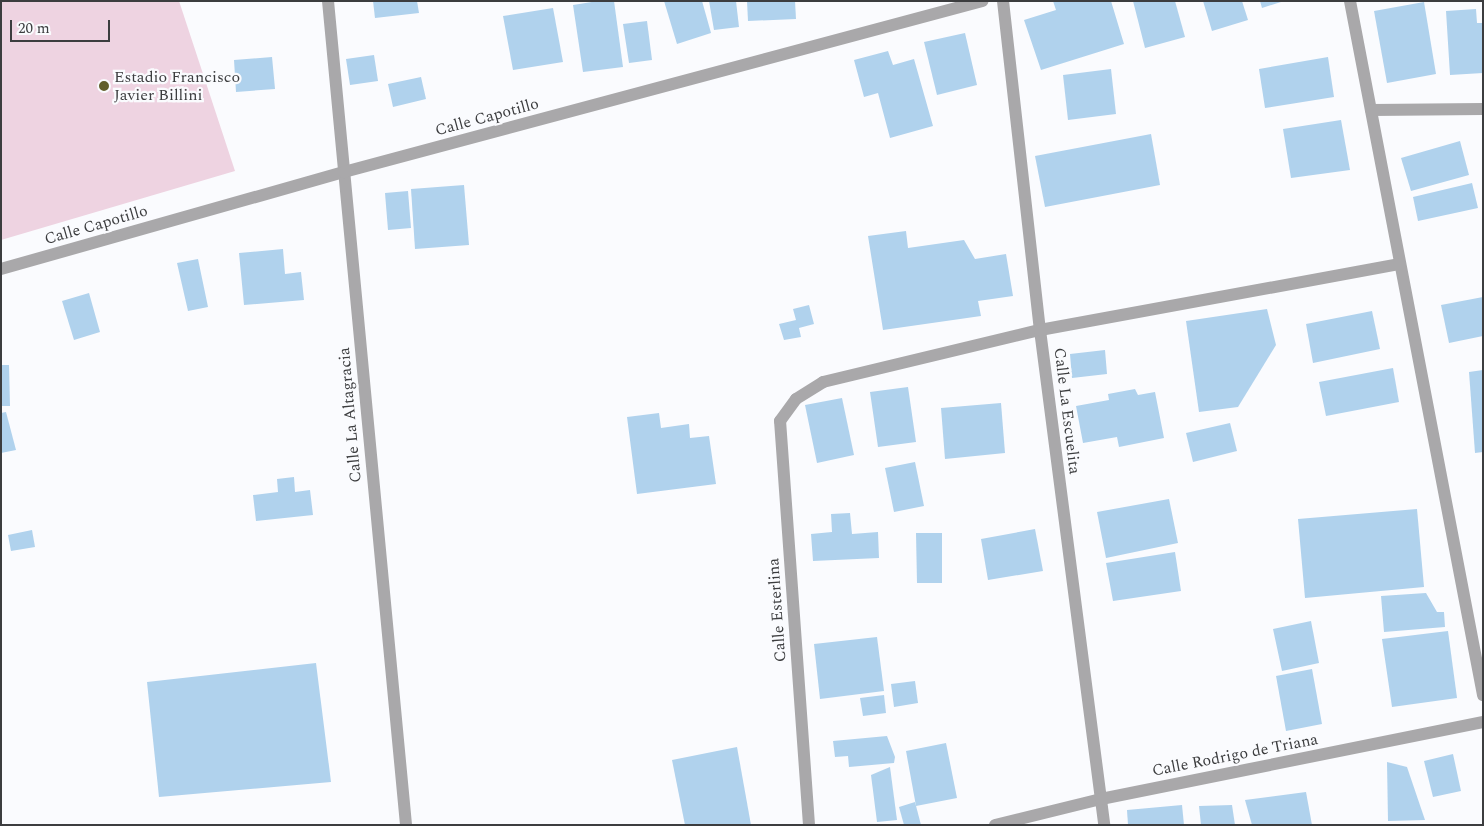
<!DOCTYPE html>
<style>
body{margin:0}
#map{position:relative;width:1484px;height:826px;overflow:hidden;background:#fafbfe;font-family:Spectral,serif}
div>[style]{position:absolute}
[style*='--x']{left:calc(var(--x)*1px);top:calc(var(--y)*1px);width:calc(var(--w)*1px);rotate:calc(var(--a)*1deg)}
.green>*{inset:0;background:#eed3e1}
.building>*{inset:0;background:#b0d2ed}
.street>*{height:12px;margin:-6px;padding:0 6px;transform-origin:6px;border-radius:6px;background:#a9a8aa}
.dots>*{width:14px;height:14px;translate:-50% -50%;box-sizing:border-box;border:2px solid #fafbfe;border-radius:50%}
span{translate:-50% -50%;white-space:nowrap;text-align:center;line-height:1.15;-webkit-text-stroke:4.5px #fafbfe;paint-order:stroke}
.poi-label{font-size:16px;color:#3c3d3f}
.left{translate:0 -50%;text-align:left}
.street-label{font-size:16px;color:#3c3d3f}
.frame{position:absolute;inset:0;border:2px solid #3c3d3f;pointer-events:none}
.scale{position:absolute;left:10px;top:20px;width:100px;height:22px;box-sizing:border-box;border:2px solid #3c3d3f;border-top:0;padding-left:6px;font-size:15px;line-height:18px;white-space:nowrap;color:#3c3d3f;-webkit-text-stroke:4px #fafbfe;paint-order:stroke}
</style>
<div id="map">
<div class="green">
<div style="clip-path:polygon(1px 1px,179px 1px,235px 171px,1px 240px)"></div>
</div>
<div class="building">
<div style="clip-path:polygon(373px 1px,417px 1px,419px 13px,375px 18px)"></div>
<div style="clip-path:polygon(598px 1px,614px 1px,623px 67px,583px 72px,573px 5px)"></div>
<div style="clip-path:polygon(664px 1px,702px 1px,711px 33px,677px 44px)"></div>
<div style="clip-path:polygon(709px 1px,736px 1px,739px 27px,714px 30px)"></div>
<div style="clip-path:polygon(747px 1px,795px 1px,796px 19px,748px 21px)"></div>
<div style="clip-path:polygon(1053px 1px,1111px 1px,1124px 44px,1041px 70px,1024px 20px,1056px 10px)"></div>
<div style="clip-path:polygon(1133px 1px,1175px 1px,1185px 37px,1145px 48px)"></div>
<div style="clip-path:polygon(1203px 1px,1242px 1px,1248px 20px,1212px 31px)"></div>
<div style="clip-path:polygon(1260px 1px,1281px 1px,1281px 2px,1262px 8px)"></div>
<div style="clip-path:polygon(1424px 2px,1436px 74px,1387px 83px,1374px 11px)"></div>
<div style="clip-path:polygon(553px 8px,563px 62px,513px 70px,503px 16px)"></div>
<div style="clip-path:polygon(1476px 9px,1477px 23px,1483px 23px,1483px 73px,1450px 75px,1446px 11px)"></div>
<div style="clip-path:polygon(647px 21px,652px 60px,629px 63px,623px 24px)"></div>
<div style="clip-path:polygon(965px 33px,977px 85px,937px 95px,924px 42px)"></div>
<div style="clip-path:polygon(888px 51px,893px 65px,914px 59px,933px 126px,890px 138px,878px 93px,864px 97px,854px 60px)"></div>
<div style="clip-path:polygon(374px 55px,378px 81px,350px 85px,346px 59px)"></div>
<div style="clip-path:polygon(272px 57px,275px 89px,236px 92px,234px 60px)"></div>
<div style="clip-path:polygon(1328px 57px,1334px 97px,1265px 108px,1259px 69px)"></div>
<div style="clip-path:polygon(1111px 69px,1116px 114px,1068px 120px,1063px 75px)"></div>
<div style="clip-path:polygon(421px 77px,426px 99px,393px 107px,388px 84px)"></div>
<div style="clip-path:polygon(1341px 120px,1350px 170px,1291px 178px,1283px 129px)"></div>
<div style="clip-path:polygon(1151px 134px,1160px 185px,1045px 207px,1035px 156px)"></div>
<div style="clip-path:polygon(1460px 141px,1469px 175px,1411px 191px,1401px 158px)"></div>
<div style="clip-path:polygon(1472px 183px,1478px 208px,1418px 221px,1413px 197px)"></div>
<div style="clip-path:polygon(464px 185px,469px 245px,415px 249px,411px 189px)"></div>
<div style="clip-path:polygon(408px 191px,411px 228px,388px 230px,385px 193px)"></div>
<div style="clip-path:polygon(906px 231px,908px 248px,964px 240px,975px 259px,1006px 254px,1013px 296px,978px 301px,981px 316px,883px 330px,868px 236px)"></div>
<div style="clip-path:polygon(283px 249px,285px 274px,301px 272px,304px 300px,244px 305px,239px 253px)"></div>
<div style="clip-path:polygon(198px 259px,208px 307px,188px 311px,177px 263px)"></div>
<div style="clip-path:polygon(89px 293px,100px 332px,74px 340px,62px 301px)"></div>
<div style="clip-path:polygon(1483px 297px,1483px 336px,1449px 343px,1441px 305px)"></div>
<div style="clip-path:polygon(809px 305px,814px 324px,799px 328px,801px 337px,784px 340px,779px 324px,796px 320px,793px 309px)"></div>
<div style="clip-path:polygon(1267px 309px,1276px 345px,1238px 407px,1199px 412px,1186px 321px)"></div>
<div style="clip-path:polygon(1372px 311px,1380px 349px,1313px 363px,1306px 324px)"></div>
<div style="clip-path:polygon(1105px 350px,1107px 374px,1072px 378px,1070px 354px)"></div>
<div style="clip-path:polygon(1px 365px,9px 365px,10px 406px,1px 406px)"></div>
<div style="clip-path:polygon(1393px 368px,1399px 402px,1326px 416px,1319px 382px)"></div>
<div style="clip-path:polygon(1483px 370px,1483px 452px,1475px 453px,1469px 372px)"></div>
<div style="clip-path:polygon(908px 387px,916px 442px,878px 447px,870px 392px)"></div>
<div style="clip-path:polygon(1135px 389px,1138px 395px,1155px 392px,1164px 438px,1119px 447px,1117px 437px,1083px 443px,1076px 406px,1109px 400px,1108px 394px)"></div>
<div style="clip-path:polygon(842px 398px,854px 455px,817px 463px,805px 405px)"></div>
<div style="clip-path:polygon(1001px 403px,1005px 453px,945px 459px,941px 408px)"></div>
<div style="clip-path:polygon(6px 412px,16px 450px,1px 453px,1px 413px)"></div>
<div style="clip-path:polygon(659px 413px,661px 428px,689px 424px,690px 438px,709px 436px,716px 484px,637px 494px,627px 417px)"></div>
<div style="clip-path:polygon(1230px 423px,1237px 451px,1193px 462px,1186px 433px)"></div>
<div style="clip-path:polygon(915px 462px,924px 506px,894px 512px,885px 468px)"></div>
<div style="clip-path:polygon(294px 477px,295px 492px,310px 490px,313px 515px,256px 521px,253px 495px,278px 492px,277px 479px)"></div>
<div style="clip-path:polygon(1169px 499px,1178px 543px,1106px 558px,1097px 512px)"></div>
<div style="clip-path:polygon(1417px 509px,1424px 587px,1305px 598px,1298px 519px)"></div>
<div style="clip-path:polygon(850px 513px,852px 534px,878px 532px,879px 558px,813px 561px,811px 534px,832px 532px,831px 514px)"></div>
<div style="clip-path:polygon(1035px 529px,1043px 571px,988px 580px,981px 539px)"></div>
<div style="clip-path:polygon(32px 530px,35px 547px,11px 551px,8px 535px)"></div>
<div style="clip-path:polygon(916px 533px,942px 533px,942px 583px,917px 583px)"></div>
<div style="clip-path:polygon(1175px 552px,1181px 591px,1113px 601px,1106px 563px)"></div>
<div style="clip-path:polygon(1426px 593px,1437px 612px,1444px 612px,1445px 627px,1384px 632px,1381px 596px)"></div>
<div style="clip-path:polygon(1311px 621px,1319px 663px,1282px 671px,1273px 629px)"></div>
<div style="clip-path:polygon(1448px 631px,1457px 698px,1392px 707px,1382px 639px)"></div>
<div style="clip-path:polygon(877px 637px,884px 691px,820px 699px,814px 644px)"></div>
<div style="clip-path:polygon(316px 663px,331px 782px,159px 797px,147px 682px)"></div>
<div style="clip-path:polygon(1312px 669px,1322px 724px,1286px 731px,1276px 676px)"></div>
<div style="clip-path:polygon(915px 681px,918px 703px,894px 707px,891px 684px)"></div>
<div style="clip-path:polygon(884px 695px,886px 713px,863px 716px,860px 698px)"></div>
<div style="clip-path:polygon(887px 736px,895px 757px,894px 763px,849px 767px,848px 756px,835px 757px,833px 741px)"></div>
<div style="clip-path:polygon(946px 743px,957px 798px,916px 806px,906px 751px)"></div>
<div style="clip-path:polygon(737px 747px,751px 825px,685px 825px,672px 760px)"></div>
<div style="clip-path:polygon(1453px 754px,1461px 791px,1433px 797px,1424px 761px)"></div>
<div style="clip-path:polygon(1387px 762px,1407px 767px,1425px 820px,1388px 821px)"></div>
<div style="clip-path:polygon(890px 767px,897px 820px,877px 822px,871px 775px)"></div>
<div style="clip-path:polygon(1306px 792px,1312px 825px,1252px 825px,1245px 800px)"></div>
<div style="clip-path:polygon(915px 802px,921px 825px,904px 825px,899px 807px)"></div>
<div style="clip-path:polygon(1182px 805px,1184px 825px,1128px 825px,1127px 810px)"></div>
<div style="clip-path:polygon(1232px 805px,1235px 825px,1201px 825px,1199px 806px)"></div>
</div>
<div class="street">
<div style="--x:328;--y:1;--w:828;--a:84.59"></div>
<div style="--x:1003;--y:1;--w:331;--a:83.6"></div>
<div style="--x:1040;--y:330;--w:499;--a:82.6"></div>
<div style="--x:1350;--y:1;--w:707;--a:79.15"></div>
<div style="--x:1371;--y:110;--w:112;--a:-0.5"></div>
<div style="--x:1;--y:269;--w:356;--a:-15.8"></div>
<div style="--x:344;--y:172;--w:661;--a:-15"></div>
<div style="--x:809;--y:825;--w:405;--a:-94.1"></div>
<div style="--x:780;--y:421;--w:27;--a:-54"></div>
<div style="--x:796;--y:399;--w:32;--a:-32"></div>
<div style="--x:823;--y:382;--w:223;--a:-13.5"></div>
<div style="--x:1040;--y:330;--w:366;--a:-10.4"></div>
<div style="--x:995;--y:825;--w:109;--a:-13.8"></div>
<div style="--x:1101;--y:799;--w:390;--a:-11.4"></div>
</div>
<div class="dots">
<div style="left:104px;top:86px;background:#615e2b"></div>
</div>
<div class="poi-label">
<span class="left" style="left:114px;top:86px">Estadio Francisco<br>Javier Billini</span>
</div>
<div class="street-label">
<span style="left:487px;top:117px;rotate:-15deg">Calle Capotillo</span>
<span style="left:96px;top:225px;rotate:-16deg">Calle Capotillo</span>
<span style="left:1067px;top:411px;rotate:83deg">Calle La Escuelita</span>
<span style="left:350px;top:415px;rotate:-95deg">Calle La Altagracia</span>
<span style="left:777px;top:610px;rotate:-94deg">Calle Esterlina</span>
<span style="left:1235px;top:755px;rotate:-11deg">Calle Rodrigo de Triana</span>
</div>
<div class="frame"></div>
<div class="scale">20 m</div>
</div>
